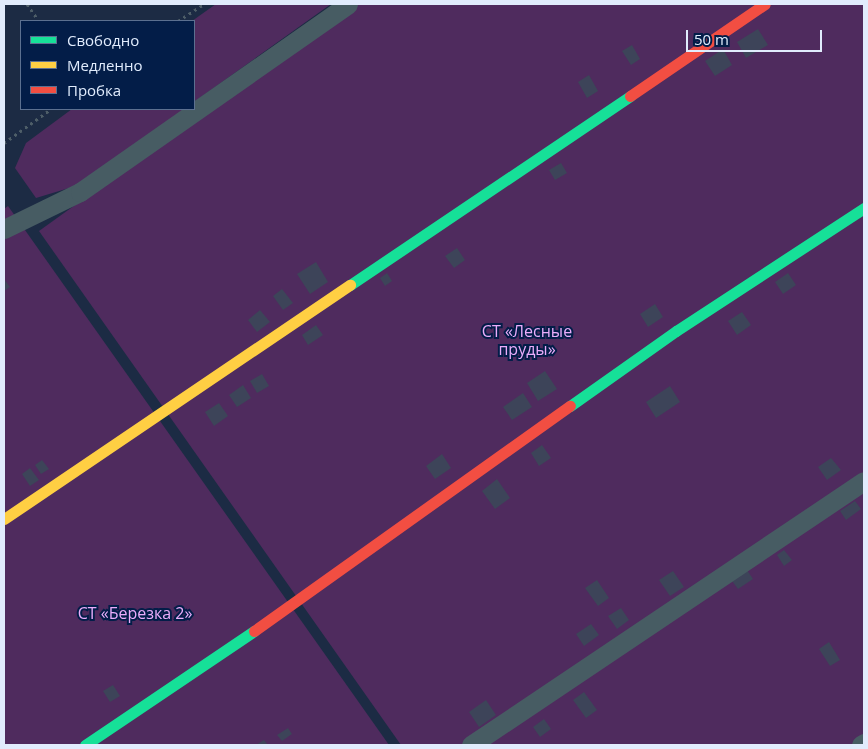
<!DOCTYPE html>
<meta charset="utf-8">
<style>
body{margin:0}
#map{position:relative;width:868px;height:749px;overflow:hidden;background:#1c2b44;font-family:"Open Sans",sans-serif}
div>[style]{position:absolute}
[style*='--x']{left:calc(var(--x)*1px);top:calc(var(--y)*1px);width:calc(var(--w)*1px);rotate:calc(var(--a)*1deg)}
.green>*{inset:0;background:#4f2b5e}
.building>*{inset:0;background:#3d4459}
.path>*{height:3px;margin-top:-1.5px;transform-origin:0;background:repeating-linear-gradient(90deg,#4e5e68 0 2.5px,transparent 0 6.5px)}
.street>*{height:19px;margin:-9.5px;padding:0 9.5px;transform-origin:9.5px;border-radius:9.5px;background:#475c63}
.fast>*{height:11px;margin:-5.5px;padding:0 5.5px;transform-origin:5.5px;border-radius:5.5px;background:#16e098}
.slow>*{height:11px;margin:-5.5px;padding:0 5.5px;transform-origin:5.5px;border-radius:5.5px;background:#ffcf43}
.jam>*{height:11px;margin:-5.5px;padding:0 5.5px;transform-origin:5.5px;border-radius:5.5px;background:#f24e42}
span{translate:-50% -50%;white-space:nowrap;text-align:center;line-height:1.15;-webkit-text-stroke:4px #031d48;paint-order:stroke}
.park-label{font-size:16px;color:#ebadfb}
.frame{position:absolute;inset:0;border:5px solid #e1ecfd;pointer-events:none}
.legend{position:absolute;left:20px;top:20px;width:175px;height:90px;box-sizing:border-box;background:#031d48;border:1px solid #5c7090;margin:0;padding:6px 9px;list-style:none;font-size:15px;color:#e1ecfd}
.legend li{display:flex;align-items:center;gap:10px;height:25px}
.legend b{width:25px;border:1px solid #5c7090}
.scale{position:absolute;left:686px;top:30px;width:136px;height:22px;box-sizing:border-box;border:2px solid #e1ecfd;border-top:0;padding-left:6px;font-size:15px;line-height:18px;white-space:nowrap;color:#e1ecfd;-webkit-text-stroke:4px #031d48;paint-order:stroke}
</style>
<div id="map">
<div class="green">
<div style="clip-path:polygon(216px 4px,331px 4px,194px 102px,192px 21px)"></div>
<div style="clip-path:polygon(355px 4px,864px 4px,864px 745px,401px 745px,39px 231px)"></div>
<div style="clip-path:polygon(72px 109px,185px 109px,79px 185px,36px 198px,15px 168px,26px 143px)"></div>
<div style="clip-path:polygon(8px 206px,389px 745px,4px 745px,4px 209px)"></div>
</div>
<div class="building">
<div style="clip-path:polygon(758px 29px,768px 45px,746px 58px,737px 42px)"></div>
<div style="clip-path:polygon(632px 45px,640px 59px,631px 65px,622px 51px)"></div>
<div style="clip-path:polygon(723px 49px,732px 65px,715px 76px,705px 61px)"></div>
<div style="clip-path:polygon(589px 75px,598px 91px,587px 98px,578px 82px)"></div>
<div style="clip-path:polygon(561px 163px,567px 173px,555px 180px,549px 170px)"></div>
<div style="clip-path:polygon(457px 248px,465px 260px,454px 268px,445px 256px)"></div>
<div style="clip-path:polygon(316px 262px,328px 282px,310px 294px,297px 274px)"></div>
<div style="clip-path:polygon(387px 273px,392px 281px,385px 286px,380px 278px)"></div>
<div style="clip-path:polygon(788px 273px,796px 285px,783px 294px,775px 282px)"></div>
<div style="clip-path:polygon(4px 279px,10px 287px,4px 291px)"></div>
<div style="clip-path:polygon(282px 289px,293px 303px,283px 310px,273px 296px)"></div>
<div style="clip-path:polygon(655px 304px,663px 317px,648px 327px,640px 314px)"></div>
<div style="clip-path:polygon(260px 310px,270px 322px,257px 332px,248px 320px)"></div>
<div style="clip-path:polygon(742px 312px,751px 325px,737px 335px,728px 321px)"></div>
<div style="clip-path:polygon(316px 325px,323px 335px,308px 345px,302px 335px)"></div>
<div style="clip-path:polygon(545px 371px,557px 389px,538px 401px,527px 383px)"></div>
<div style="clip-path:polygon(262px 374px,269px 386px,257px 393px,250px 381px)"></div>
<div style="clip-path:polygon(243px 385px,251px 398px,237px 407px,229px 395px)"></div>
<div style="clip-path:polygon(670px 386px,680px 402px,656px 418px,646px 402px)"></div>
<div style="clip-path:polygon(523px 393px,532px 407px,512px 420px,503px 407px)"></div>
<div style="clip-path:polygon(219px 403px,228px 416px,214px 426px,205px 412px)"></div>
<div style="clip-path:polygon(542px 445px,551px 458px,539px 466px,531px 453px)"></div>
<div style="clip-path:polygon(442px 454px,451px 468px,435px 479px,426px 466px)"></div>
<div style="clip-path:polygon(831px 458px,841px 470px,827px 480px,818px 467px)"></div>
<div style="clip-path:polygon(42px 460px,49px 469px,41px 474px,35px 465px)"></div>
<div style="clip-path:polygon(30px 468px,39px 480px,30px 486px,22px 474px)"></div>
<div style="clip-path:polygon(497px 479px,510px 498px,495px 509px,482px 491px)"></div>
<div style="clip-path:polygon(855px 501px,861px 509px,846px 520px,840px 511px)"></div>
<div style="clip-path:polygon(784px 550px,792px 560px,784px 566px,777px 555px)"></div>
<div style="clip-path:polygon(747px 570px,753px 579px,738px 589px,732px 581px)"></div>
<div style="clip-path:polygon(673px 571px,684px 587px,670px 596px,659px 580px)"></div>
<div style="clip-path:polygon(597px 580px,609px 598px,598px 606px,585px 588px)"></div>
<div style="clip-path:polygon(621px 608px,629px 620px,617px 629px,608px 616px)"></div>
<div style="clip-path:polygon(591px 624px,599px 635px,584px 646px,576px 634px)"></div>
<div style="clip-path:polygon(829px 642px,840px 660px,830px 666px,819px 649px)"></div>
<div style="clip-path:polygon(113px 685px,120px 696px,110px 702px,103px 691px)"></div>
<div style="clip-path:polygon(584px 692px,597px 710px,586px 718px,573px 700px)"></div>
<div style="clip-path:polygon(486px 700px,496px 715px,479px 727px,469px 712px)"></div>
<div style="clip-path:polygon(544px 719px,551px 729px,540px 737px,533px 727px)"></div>
<div style="clip-path:polygon(288px 728px,292px 734px,282px 741px,277px 735px)"></div>
<div style="clip-path:polygon(264px 740px,268px 745px,256px 745px)"></div>
</div>
<div class="path">
<div style="--x:27;--y:4;--w:21;--a:55"></div>
<div style="--x:178;--y:21;--w:31;--a:-33"></div>
<div style="--x:4;--y:143;--w:58;--a:-35.9"></div>
</div>
<div class="street">
<div style="--x:4;--y:229;--w:85;--a:-26"></div>
<div style="--x:80;--y:192;--w:327;--a:-35"></div>
<div style="--x:471;--y:745;--w:473;--a:-33.9"></div>
<div style="--x:861;--y:745;--w:4;--a:-34"></div>
</div>
<div class="fast">
<div style="--x:350;--y:285;--w:338;--a:-34"></div>
<div style="--x:570;--y:406;--w:130;--a:-35.3"></div>
<div style="--x:676;--y:331;--w:225;--a:-33.2"></div>
<div style="--x:85;--y:745;--w:204;--a:-34"></div>
</div>
<div class="slow">
<div style="--x:4;--y:519;--w:418;--a:-34.1"></div>
</div>
<div class="jam">
<div style="--x:630;--y:96;--w:163;--a:-34.3"></div>
<div style="--x:254;--y:631;--w:388;--a:-35.5"></div>
</div>
<div class="park-label">
<span style="left:527px;top:340px">СТ «Лесные<br>пруды»</span>
<span style="left:135px;top:613px">СТ «Березка 2»</span>
</div>
<div class="frame"></div>
<ul class="legend">
<li><b style="height:6px;background:#16e098"></b>Свободно</li>
<li><b style="height:6px;background:#ffcf43"></b>Медленно</li>
<li><b style="height:6px;background:#f24e42"></b>Пробка</li>
</ul>
<div class="scale">50 m</div>
</div>
